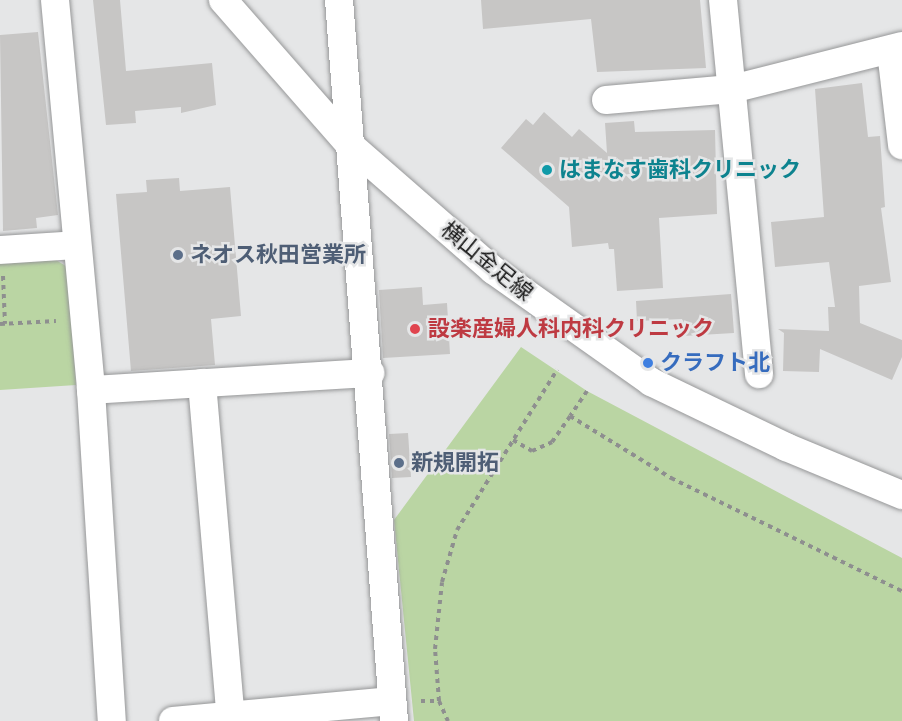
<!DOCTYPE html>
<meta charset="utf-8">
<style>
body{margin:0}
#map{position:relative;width:902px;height:721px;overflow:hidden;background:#e5e6e7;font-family:"Space Grotesk","Noto Sans JP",sans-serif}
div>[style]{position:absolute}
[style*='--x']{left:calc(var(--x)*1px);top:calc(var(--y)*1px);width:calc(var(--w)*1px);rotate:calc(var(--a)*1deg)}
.green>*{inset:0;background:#bad5a3}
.building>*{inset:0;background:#c7c6c5}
.path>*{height:4px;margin-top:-2px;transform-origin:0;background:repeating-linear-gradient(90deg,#8e8f8f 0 4.5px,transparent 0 9px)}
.roads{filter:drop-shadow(0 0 2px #969798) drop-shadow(0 0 2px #969798)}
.minor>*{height:28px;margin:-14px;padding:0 14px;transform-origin:14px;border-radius:14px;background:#fff}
.dots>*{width:16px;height:16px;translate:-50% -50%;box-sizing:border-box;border:3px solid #e5e6e7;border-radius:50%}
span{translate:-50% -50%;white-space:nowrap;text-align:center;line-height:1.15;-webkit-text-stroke:5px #e5e6e7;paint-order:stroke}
.culture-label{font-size:22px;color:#0d838f;font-weight:700}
.left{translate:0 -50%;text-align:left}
.service-label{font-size:22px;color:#4e5e75;font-weight:700}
.street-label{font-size:22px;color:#141414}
.health-label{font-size:22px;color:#be3a42;font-weight:700}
.shop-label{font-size:22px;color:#366cbe;font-weight:700}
</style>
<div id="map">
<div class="green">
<div style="clip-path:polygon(56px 260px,69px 268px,76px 385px,0 390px,0 264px)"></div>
<div style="clip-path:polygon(521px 347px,587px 391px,902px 558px,902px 721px,414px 721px,394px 520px)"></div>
</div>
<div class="building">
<div style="clip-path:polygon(93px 0,120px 0,126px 71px,212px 63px,216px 105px,181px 113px,181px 107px,135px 111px,136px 123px,106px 125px)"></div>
<div style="clip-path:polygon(481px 0,700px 0,706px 68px,597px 72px,591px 19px,483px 29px)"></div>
<div style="clip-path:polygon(38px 32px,58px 215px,36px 218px,37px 228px,3px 231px,0 35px)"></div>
<div style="clip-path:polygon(862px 83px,868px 137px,880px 136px,885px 207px,881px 208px,891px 282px,859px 286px,860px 323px,902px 340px,902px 357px,892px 380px,820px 349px,819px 372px,783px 371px,784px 333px,778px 329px,829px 331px,828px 307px,835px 307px,829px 262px,775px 267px,771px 222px,824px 217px,815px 89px)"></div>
<div style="clip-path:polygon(544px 112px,572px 137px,579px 129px,607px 153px,605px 123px,634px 121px,635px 132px,715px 130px,717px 214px,659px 218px,663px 288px,617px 291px,614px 249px,609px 249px,608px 243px,572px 247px,569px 207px,501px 148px,526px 119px,533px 125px)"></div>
<div style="clip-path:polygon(179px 178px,180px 191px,230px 187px,241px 316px,211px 319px,215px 365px,131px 371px,116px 194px,147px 192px,146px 180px)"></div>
<div style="clip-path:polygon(422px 287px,423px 305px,447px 303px,450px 354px,383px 358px,379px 290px)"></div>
<div style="clip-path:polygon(731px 294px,734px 333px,683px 336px,682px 319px,637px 321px,636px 301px)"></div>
<div style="clip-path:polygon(408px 433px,411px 477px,392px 478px,389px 434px)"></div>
</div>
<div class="path">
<div style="--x:3;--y:276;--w:48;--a:87.6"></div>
<div style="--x:0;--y:324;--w:56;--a:-3.1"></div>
<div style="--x:587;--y:391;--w:30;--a:124"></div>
<div style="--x:570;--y:416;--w:119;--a:31.5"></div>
<div style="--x:671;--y:478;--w:257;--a:26.1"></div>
<div style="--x:513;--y:440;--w:22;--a:30"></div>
<div style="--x:532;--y:451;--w:22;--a:-24"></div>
<div style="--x:552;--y:442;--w:32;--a:-55"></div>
<div style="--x:421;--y:701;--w:18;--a:0"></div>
<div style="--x:439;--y:701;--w:52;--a:-94.4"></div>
<div style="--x:435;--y:649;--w:67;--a:-84"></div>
<div style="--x:442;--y:582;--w:54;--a:-73.9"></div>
<div style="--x:457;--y:530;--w:189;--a:-58"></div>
<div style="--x:439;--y:701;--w:22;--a:66"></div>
</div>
<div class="roads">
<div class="minor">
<div style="--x:55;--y:0;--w:392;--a:84.7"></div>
<div style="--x:91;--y:390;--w:332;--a:86.4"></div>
<div style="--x:223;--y:0;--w:194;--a:48.8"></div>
<div style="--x:351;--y:146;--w:189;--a:41.1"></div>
<div style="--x:493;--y:270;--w:194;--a:35.3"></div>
<div style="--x:651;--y:382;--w:150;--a:25.7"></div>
<div style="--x:786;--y:447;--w:126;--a:22.5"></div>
<div style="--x:339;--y:0;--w:723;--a:85.64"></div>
<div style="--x:723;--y:0;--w:376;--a:84.5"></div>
<div style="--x:891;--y:51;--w:95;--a:83.3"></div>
<div style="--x:606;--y:100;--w:126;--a:-5"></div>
<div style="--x:732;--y:89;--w:175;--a:-14.2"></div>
<div style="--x:0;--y:250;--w:77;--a:-3.7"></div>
<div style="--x:202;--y:383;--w:339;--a:85.1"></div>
<div style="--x:91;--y:390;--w:280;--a:-3.5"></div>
<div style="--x:173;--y:721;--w:220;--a:-5.2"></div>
</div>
</div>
<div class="dots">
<div style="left:547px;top:170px;background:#0f9aa8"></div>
<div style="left:178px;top:255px;background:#5c6f8a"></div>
<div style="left:415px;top:329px;background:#e0444e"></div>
<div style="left:648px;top:363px;background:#3f7fe0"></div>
<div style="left:399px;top:463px;background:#5c6f8a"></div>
</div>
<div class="culture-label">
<span class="left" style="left:559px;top:170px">はまなす歯科クリニック</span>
</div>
<div class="service-label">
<span class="left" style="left:190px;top:255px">ネオス秋田営業所</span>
<span class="left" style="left:411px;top:463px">新規開拓</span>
</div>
<div class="street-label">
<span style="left:487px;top:261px;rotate:39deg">横山金足線</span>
</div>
<div class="health-label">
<span class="left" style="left:428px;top:329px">設楽産婦人科内科クリニック</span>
</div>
<div class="shop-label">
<span class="left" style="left:660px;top:363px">クラフト北</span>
</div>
</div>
